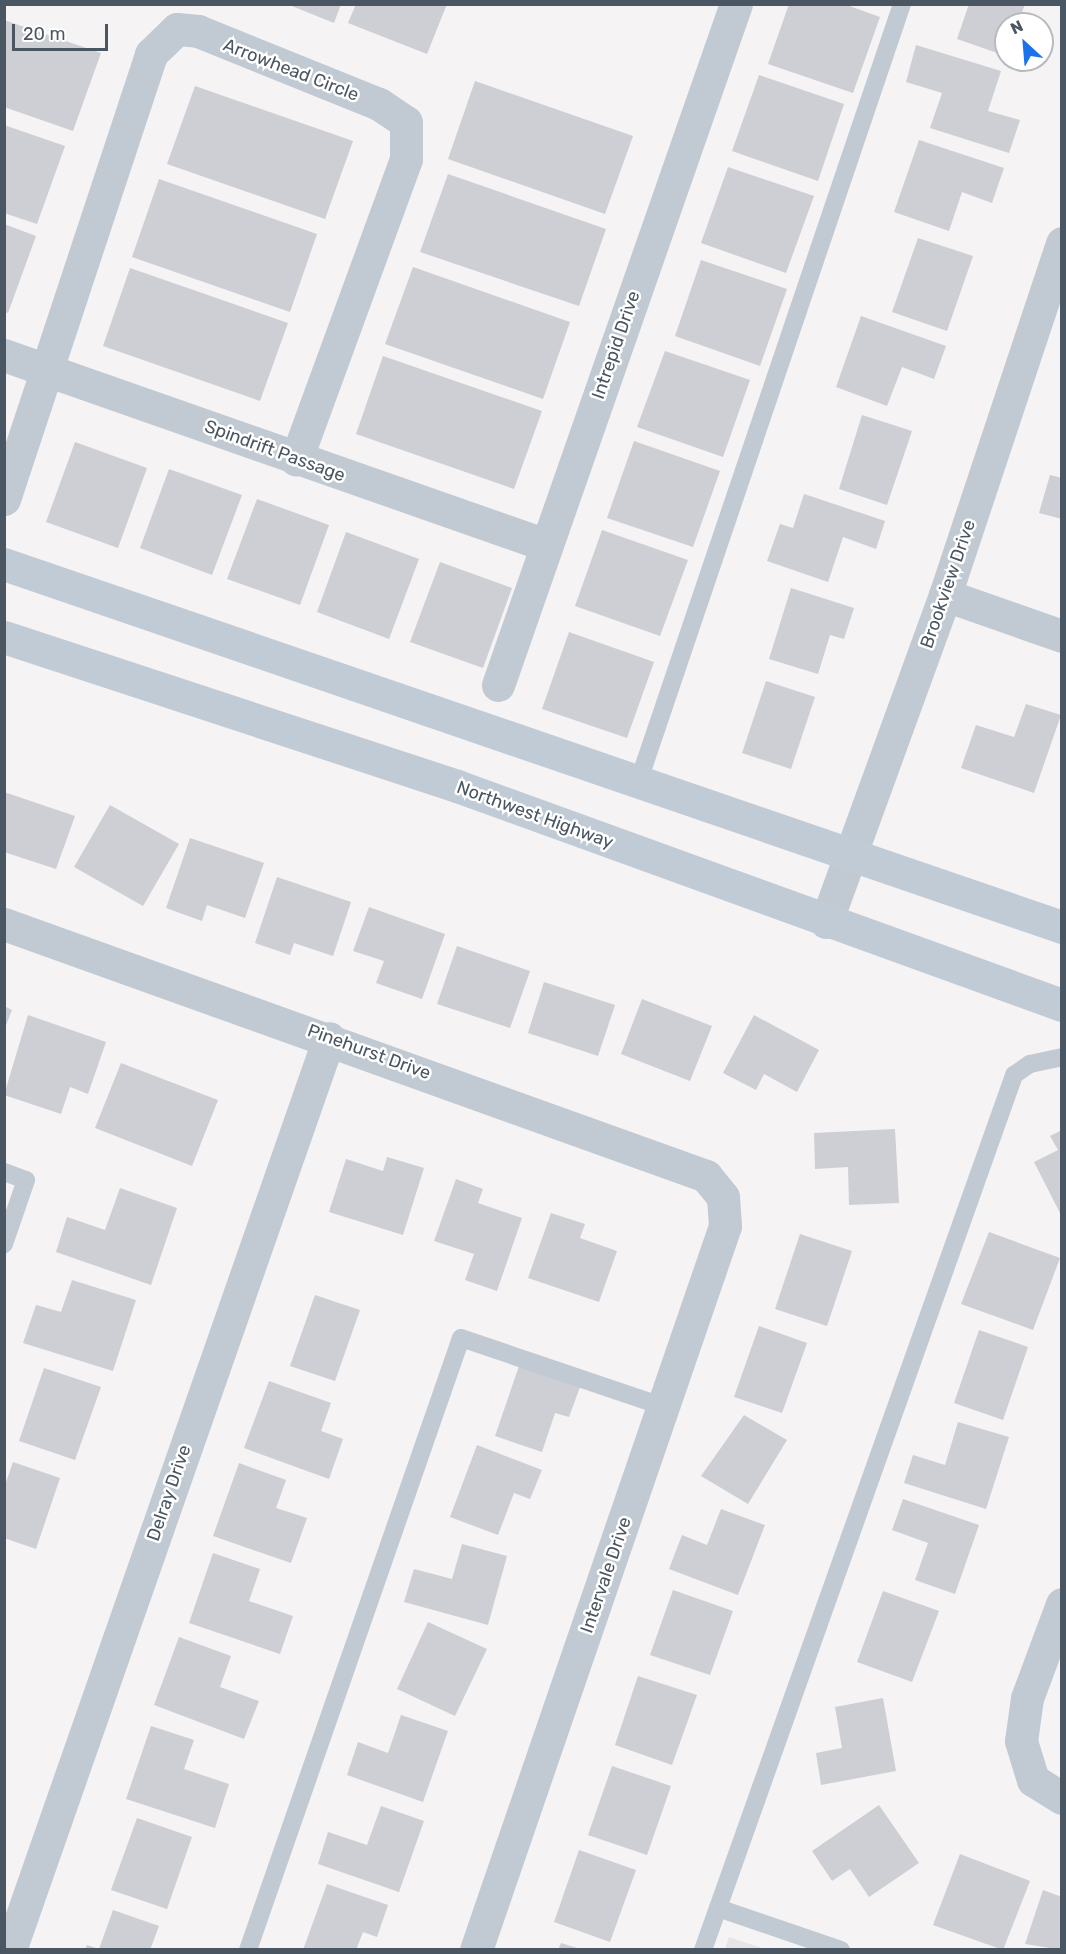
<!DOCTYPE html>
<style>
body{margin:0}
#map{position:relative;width:1066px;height:1954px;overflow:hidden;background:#f5f3f3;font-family:Rubik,sans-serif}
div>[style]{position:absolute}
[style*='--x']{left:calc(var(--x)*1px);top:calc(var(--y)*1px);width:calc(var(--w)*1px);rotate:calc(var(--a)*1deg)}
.education>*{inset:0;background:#e6e4e5}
.building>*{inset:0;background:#cdcfd5}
.service>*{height:18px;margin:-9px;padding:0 9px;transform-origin:9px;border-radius:9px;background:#c1cad2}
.minor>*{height:33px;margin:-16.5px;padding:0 16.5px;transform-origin:16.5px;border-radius:16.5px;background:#c1cad2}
.secondary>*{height:33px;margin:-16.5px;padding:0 16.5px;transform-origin:16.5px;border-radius:16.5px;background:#c1cbd6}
span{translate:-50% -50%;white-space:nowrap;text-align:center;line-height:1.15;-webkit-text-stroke:5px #fff;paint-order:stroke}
.street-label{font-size:18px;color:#4a5661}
.frame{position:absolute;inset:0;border:6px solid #4a5661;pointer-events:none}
.north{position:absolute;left:994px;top:12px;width:60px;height:60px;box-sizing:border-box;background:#fff;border:2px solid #b7bbc0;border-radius:50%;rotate:334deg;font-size:16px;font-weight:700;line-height:24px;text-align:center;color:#4a5661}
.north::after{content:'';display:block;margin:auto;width:21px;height:27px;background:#1a73e8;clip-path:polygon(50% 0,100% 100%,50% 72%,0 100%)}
.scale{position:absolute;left:12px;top:24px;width:96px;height:27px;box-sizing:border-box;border:3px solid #4a5661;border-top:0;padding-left:8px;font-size:18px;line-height:21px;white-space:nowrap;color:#4a5661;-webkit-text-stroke:4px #fff;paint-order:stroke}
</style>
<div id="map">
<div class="education">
<div style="clip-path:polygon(729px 1937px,765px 1949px,725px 1949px)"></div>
</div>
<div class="building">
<div style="clip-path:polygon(287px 4px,341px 4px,334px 23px)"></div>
<div style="clip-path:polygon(356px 4px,447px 4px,427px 54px,348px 23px)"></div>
<div style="clip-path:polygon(789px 4px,844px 4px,880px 17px,853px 93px,768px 64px)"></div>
<div style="clip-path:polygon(969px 4px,1025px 4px,1019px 21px,1028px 24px,1006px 24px,1006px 56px,957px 39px)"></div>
<div style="clip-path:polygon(4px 20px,101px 53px,73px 131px,4px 107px)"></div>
<div style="clip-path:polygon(1042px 29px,1052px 32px,1042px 60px)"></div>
<div style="clip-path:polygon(916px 45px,1001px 71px,988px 111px,1020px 120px,1009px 153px,930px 128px,942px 93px,906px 82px)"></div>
<div style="clip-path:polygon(1018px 60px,1042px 60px,1040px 68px)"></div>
<div style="clip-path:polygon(759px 75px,844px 104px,818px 181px,732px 151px)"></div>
<div style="clip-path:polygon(475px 81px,633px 136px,605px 214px,448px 159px)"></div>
<div style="clip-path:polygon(195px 86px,353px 141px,325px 219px,167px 164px)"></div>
<div style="clip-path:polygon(4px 125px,65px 146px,37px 224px,4px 213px)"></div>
<div style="clip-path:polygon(919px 140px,1004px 168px,992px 203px,962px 192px,949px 231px,894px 212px)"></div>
<div style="clip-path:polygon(728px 167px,814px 196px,786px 273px,701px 243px)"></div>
<div style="clip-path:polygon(448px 174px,606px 229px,579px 306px,420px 252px)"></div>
<div style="clip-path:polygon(159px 179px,317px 234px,290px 312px,132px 257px)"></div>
<div style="clip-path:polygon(4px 224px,36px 236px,8px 313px,4px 312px)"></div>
<div style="clip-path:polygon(918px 238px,973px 256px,947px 331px,892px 312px)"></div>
<div style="clip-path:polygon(701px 260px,787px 289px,760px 366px,675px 336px)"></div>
<div style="clip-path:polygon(413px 267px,570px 322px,543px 399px,385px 344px)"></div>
<div style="clip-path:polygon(130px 268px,288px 323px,260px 401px,103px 346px)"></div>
<div style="clip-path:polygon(861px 316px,946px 346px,934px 379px,902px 367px,887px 406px,836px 387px)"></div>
<div style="clip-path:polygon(665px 351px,750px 380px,723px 457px,637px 427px)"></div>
<div style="clip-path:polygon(383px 356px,542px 411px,514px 489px,356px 434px)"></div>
<div style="clip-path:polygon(862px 415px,912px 431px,887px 505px,839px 489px)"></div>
<div style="clip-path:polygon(634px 441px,720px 471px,693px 547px,607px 518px)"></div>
<div style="clip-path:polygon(75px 442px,147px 468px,118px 548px,46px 522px)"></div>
<div style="clip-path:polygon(169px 469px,242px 495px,212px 575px,140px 548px)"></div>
<div style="clip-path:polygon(1050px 475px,1062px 478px,1062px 519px,1039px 513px)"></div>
<div style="clip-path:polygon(804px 494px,885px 521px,876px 549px,843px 537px,828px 582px,767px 561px,780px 524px,793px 528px)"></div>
<div style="clip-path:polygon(257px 499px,329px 525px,300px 605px,227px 579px)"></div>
<div style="clip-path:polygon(602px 530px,688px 560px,660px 636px,575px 606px)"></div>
<div style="clip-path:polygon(346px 532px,419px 559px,389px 639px,317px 612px)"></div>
<div style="clip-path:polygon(440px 562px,512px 588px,483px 668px,410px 642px)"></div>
<div style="clip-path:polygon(791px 588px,854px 608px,844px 639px,830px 635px,818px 674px,769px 659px)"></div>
<div style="clip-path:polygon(569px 632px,654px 662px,627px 738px,542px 709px)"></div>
<div style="clip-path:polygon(766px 681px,815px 697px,791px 769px,742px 753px)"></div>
<div style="clip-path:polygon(1026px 704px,1061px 715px,1034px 793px,961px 768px,976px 725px,1014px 737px)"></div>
<div style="clip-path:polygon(4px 792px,75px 816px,56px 869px,4px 852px)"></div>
<div style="clip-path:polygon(110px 805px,179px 844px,143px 906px,74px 867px)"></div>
<div style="clip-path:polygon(190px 838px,264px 863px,245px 918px,207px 905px,202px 921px,166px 908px)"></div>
<div style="clip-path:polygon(277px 877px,351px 902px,333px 956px,294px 943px,290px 955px,255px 943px)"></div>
<div style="clip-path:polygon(369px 907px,445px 934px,422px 999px,376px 983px,384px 961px,353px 951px)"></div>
<div style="clip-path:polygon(457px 946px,530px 971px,510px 1028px,437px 1004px)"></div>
<div style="clip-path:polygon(544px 982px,615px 1005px,598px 1056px,528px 1033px)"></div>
<div style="clip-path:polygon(642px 999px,712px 1026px,690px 1081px,621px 1054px)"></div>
<div style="clip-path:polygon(4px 1006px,12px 1010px,5px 1028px,4px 1028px)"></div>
<div style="clip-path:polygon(28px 1015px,106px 1042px,88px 1094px,70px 1087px,61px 1114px,4px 1095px)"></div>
<div style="clip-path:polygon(754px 1015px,819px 1050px,797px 1092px,764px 1074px,756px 1090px,723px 1073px)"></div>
<div style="clip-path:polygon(121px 1063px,218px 1100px,192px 1166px,95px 1128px)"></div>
<div style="clip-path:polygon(895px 1129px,899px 1203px,849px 1205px,848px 1167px,815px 1169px,814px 1133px)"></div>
<div style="clip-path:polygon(1062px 1130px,1062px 1217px,1034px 1162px,1058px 1150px,1050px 1136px)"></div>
<div style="clip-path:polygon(387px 1157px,424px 1168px,403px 1235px,329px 1212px,346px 1159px,383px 1171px)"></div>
<div style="clip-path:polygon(456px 1179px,483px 1189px,478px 1203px,522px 1218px,497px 1291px,465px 1280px,474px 1254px,434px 1241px)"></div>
<div style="clip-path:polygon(120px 1188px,177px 1208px,151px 1285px,56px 1252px,67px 1217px,105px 1230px)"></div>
<div style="clip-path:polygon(551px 1213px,585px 1224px,580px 1238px,617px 1251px,599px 1302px,528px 1278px)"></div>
<div style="clip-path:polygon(989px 1232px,1060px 1258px,1033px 1330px,961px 1304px)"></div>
<div style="clip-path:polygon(800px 1234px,852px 1251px,827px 1326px,775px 1309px)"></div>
<div style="clip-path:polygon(72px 1280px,136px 1300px,113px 1371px,23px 1343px,36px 1305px,61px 1312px)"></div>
<div style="clip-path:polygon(315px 1295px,360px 1310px,335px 1381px,290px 1366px)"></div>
<div style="clip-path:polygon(759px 1326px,807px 1343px,782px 1413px,734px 1397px)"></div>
<div style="clip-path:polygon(979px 1330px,1028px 1347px,1003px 1420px,954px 1403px)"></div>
<div style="clip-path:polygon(519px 1366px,580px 1387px,569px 1417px,555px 1413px,542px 1452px,495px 1436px)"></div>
<div style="clip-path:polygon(44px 1368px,101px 1387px,75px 1460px,19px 1441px)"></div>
<div style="clip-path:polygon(269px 1381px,331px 1403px,321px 1431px,343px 1439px,329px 1479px,244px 1448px)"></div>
<div style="clip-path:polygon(744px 1415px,787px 1440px,748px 1504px,701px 1476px)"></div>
<div style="clip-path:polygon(958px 1422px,1009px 1437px,986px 1509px,904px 1483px,913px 1455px,945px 1465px)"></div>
<div style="clip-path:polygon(477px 1445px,542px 1470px,530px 1499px,514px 1493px,498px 1535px,450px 1517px)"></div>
<div style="clip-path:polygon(13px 1462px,60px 1478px,36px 1549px,4px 1538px,4px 1488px)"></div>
<div style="clip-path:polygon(239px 1463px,286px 1480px,276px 1508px,307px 1518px,291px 1563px,213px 1536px)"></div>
<div style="clip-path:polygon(903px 1499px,979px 1525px,955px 1594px,915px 1580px,928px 1543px,892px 1530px)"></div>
<div style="clip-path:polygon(721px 1509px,765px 1525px,738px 1595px,669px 1569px,682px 1535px,707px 1545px)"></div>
<div style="clip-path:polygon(462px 1544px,507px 1556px,488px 1625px,404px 1602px,414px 1569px,452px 1579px)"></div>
<div style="clip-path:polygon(213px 1553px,260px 1569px,249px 1601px,293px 1616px,280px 1654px,189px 1623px)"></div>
<div style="clip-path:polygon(673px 1590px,733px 1611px,710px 1675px,650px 1655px)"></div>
<div style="clip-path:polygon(883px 1591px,939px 1611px,912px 1682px,857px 1662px)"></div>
<div style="clip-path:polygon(428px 1622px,487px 1649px,455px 1716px,397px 1689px)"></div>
<div style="clip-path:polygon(179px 1637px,231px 1656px,220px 1687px,259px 1701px,244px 1739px,154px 1705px)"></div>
<div style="clip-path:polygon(638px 1676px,697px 1695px,672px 1765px,615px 1745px)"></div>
<div style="clip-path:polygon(883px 1698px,896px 1771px,821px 1785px,816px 1753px,842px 1748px,835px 1707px)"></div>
<div style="clip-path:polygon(401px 1715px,448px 1731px,423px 1802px,347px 1775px,358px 1742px,388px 1753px)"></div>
<div style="clip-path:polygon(151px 1726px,194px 1740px,184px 1769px,229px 1784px,215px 1828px,126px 1799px)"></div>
<div style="clip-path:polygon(612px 1766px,671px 1786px,647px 1855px,588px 1835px)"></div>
<div style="clip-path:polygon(879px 1805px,919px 1863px,869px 1897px,850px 1869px,832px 1881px,812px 1851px)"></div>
<div style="clip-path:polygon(381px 1806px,424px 1821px,399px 1892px,318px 1864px,328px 1832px,367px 1845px)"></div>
<div style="clip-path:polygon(137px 1818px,192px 1837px,167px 1909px,111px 1890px)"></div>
<div style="clip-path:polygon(579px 1850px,636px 1870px,610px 1942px,554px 1922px)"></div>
<div style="clip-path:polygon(960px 1854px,1030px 1881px,1003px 1950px,933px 1925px)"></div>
<div style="clip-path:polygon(327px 1884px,388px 1905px,377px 1937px,363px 1932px,356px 1950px,303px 1950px)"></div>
<div style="clip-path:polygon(1043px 1890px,1062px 1897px,1062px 1950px,1025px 1944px)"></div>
<div style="clip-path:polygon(113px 1910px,159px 1926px,150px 1950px,85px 1950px,87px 1945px,99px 1949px)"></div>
<div style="clip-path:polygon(561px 1943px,580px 1949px,580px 1950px,558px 1950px)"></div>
</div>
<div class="service">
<div style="--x:638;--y:783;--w:823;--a:-71.28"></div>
<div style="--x:4;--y:1172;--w:23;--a:20"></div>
<div style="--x:26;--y:1180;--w:68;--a:109"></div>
<div style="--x:718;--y:1908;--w:130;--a:18.9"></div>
<div style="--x:248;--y:1950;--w:648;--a:-70.81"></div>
<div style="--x:461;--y:1338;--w:215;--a:18.7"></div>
<div style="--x:703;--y:1950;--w:929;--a:-70.43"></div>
<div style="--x:1014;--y:1075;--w:19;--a:-35"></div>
<div style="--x:1030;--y:1064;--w:33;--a:-12"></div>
</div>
<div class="minor">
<div style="--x:4;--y:355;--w:574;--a:19.32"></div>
<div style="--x:4;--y:499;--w:469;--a:-71.7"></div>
<div style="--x:151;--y:54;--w:36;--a:-44"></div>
<div style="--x:177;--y:29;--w:21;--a:5"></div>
<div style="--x:198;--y:31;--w:195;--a:22"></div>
<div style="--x:379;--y:104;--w:32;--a:34"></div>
<div style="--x:406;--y:122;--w:37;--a:90"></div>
<div style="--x:406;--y:159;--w:320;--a:110.1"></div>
<div style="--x:945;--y:595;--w:124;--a:19.3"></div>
<div style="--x:498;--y:685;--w:721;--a:-70.74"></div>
<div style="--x:826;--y:922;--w:348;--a:-70"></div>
<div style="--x:945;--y:595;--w:371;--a:-71.6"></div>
<div style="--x:4;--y:924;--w:746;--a:19.75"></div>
<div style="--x:706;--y:1176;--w:27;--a:51"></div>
<div style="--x:723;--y:1197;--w:29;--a:86"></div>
<div style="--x:725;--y:1226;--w:766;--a:108.98"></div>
<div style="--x:1062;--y:1604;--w:100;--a:110.4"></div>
<div style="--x:1027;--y:1698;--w:43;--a:97.9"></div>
<div style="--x:1021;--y:1741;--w:41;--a:72.9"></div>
<div style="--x:1033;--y:1780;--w:34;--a:32"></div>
<div style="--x:10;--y:1950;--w:966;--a:-70.72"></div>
</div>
<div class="secondary">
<div style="--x:4;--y:564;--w:1119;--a:18.94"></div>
<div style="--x:4;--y:637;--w:477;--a:18.2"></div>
<div style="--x:457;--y:786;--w:643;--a:19.9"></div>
</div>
<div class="street-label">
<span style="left:291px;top:70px;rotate:21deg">Arrowhead Circle</span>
<span style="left:616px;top:345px;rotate:-71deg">Intrepid Drive</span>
<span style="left:275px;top:451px;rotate:20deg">Spindrift Passage</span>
<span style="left:948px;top:584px;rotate:-71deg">Brookview Drive</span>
<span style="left:535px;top:815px;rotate:20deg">Northwest Highway</span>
<span style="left:369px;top:1052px;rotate:20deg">Pinehurst Drive</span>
<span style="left:169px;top:1493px;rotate:-71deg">Delray Drive</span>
<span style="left:606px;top:1575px;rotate:-71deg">Intervale Drive</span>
</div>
<div class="frame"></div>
<div class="north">N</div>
<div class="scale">20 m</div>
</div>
